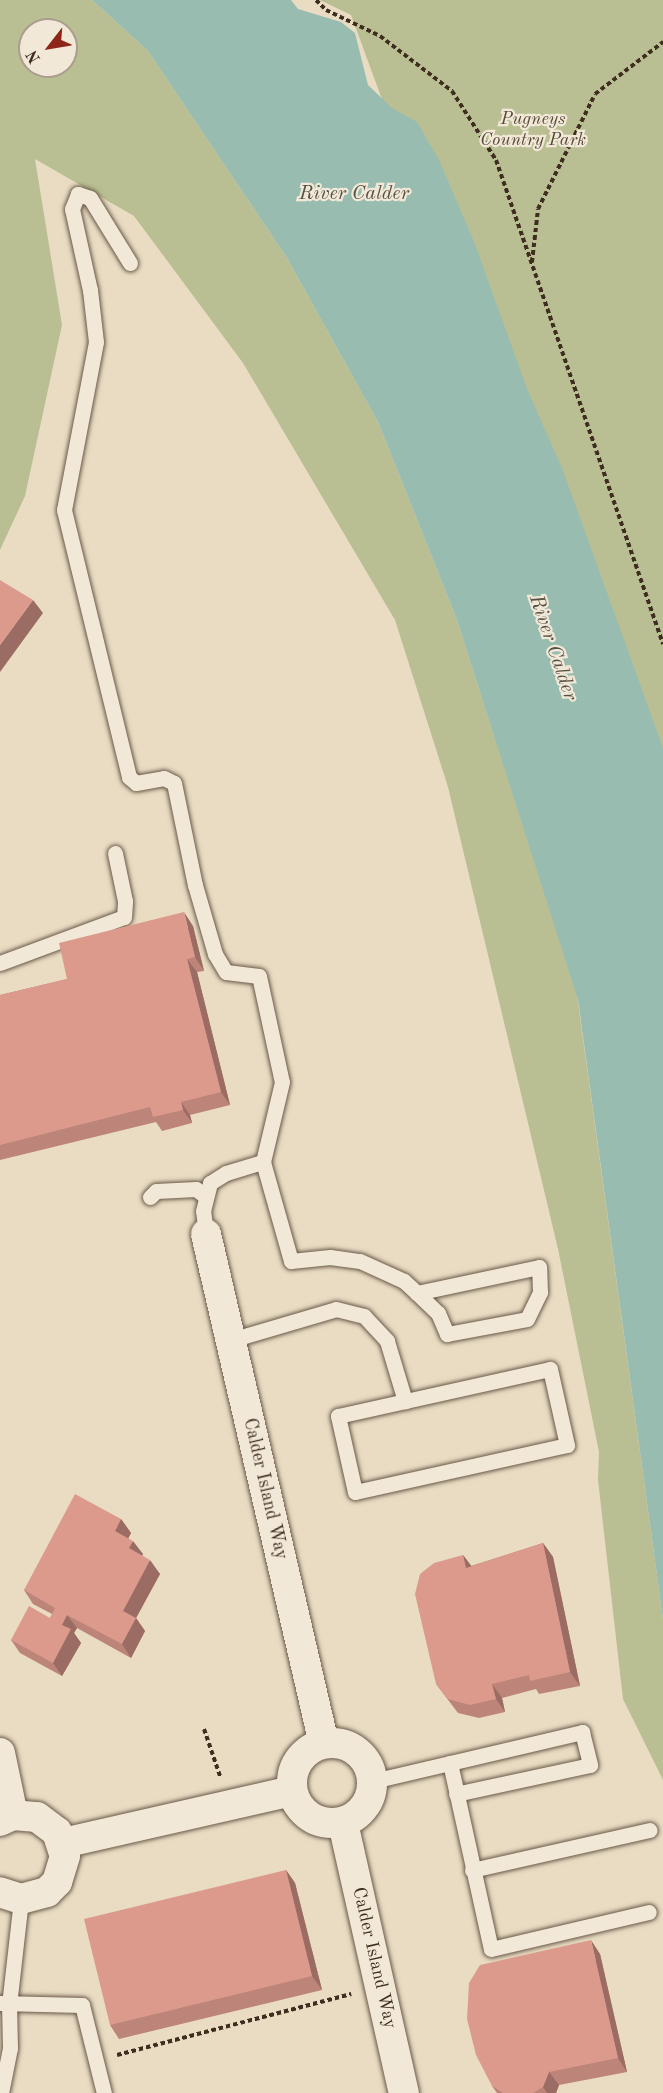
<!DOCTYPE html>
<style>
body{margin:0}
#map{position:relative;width:663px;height:2093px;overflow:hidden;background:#e9dcc3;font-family:"Old Standard TT",serif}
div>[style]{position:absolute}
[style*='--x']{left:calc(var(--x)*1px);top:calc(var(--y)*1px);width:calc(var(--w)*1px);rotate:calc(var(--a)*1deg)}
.green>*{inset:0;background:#b9bf92}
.water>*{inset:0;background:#98bcb0}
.path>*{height:4px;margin-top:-2px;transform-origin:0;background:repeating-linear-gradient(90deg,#3f2d1f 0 4.5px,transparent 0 7.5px)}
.roads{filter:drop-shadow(0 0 2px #6a5948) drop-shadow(0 0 2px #6a5948)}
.lane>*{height:15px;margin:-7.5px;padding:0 7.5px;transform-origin:7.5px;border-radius:7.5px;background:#f1e8d8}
.street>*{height:30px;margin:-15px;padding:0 15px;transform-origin:15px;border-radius:15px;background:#f1e8d8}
.street>.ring{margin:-15px;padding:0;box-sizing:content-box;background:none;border:30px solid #f1e8d8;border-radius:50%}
.wall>*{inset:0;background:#bd8479}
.shaded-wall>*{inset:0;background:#9a6c63}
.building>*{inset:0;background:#dc9a8d}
span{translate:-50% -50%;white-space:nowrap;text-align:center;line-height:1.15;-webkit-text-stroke:4.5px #f1e8d8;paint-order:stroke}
.park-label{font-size:18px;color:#574a36;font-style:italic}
.street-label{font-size:18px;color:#3f2d1f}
.water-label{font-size:20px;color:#555143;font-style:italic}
.north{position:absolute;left:18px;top:18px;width:60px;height:60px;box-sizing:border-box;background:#f1e8d8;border:2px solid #aa9d8e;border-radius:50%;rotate:239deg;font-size:16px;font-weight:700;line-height:24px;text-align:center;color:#3f2d1f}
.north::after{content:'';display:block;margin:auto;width:21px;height:27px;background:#8f2418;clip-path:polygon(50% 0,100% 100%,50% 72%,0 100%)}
</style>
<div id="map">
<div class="green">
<div style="clip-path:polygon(evenodd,0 0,92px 0,148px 51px,287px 258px,378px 422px,457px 620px,577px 995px,663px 1619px,663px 1780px,623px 1699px,598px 1480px,599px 1452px,558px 1249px,448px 787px,395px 620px,243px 363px,134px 216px,35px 159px,62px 325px,25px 496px,0 550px,0 0,30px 30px,66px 30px,66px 66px,30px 66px,30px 30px)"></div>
<div style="clip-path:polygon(320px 0,663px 0,663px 864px,351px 15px)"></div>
</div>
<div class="water">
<div style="clip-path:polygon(92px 0,291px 0,298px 9px,341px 22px,355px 33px,368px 85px,392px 108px,417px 122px,439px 160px,475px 244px,527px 389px,562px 468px,663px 748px,663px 1619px,578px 1000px,457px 620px,378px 422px,287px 258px,148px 51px)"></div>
</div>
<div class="path">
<div style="--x:316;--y:0;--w:14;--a:45"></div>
<div style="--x:326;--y:10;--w:60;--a:25.7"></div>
<div style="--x:380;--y:36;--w:91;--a:37.4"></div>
<div style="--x:452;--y:91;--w:82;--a:57.5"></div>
<div style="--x:496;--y:160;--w:512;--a:70.96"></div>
<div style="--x:532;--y:262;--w:53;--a:-83.5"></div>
<div style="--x:538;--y:209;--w:128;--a:-63.6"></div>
<div style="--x:595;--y:94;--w:86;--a:-37.4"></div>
<div style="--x:204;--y:1729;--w:50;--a:71.2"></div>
<div style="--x:117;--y:2055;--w:242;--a:-14.6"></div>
</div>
<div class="roads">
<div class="lane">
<div style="--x:130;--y:263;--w:76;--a:-121.6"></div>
<div style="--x:90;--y:198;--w:13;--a:-162"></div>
<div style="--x:78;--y:194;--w:16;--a:112"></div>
<div style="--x:72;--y:209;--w:83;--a:77.5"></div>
<div style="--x:90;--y:290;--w:52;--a:83.4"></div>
<div style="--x:96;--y:342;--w:171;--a:100.8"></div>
<div style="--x:64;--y:510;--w:275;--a:76.3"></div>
<div style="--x:129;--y:777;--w:9;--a:41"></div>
<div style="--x:136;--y:783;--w:28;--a:-10"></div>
<div style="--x:164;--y:778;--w:11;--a:27"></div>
<div style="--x:174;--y:783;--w:104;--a:78.4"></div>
<div style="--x:195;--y:885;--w:72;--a:73.8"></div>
<div style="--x:215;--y:954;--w:21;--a:59"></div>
<div style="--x:226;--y:972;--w:33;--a:7"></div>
<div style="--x:259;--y:976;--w:108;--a:77.8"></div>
<div style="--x:282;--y:1082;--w:82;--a:103.4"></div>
<div style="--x:263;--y:1162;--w:103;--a:74.2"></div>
<div style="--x:291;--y:1261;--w:39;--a:-6"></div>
<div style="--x:330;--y:1257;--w:30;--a:8"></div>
<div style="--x:360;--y:1261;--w:48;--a:24.4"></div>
<div style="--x:404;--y:1281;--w:18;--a:43"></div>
<div style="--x:417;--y:1293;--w:29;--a:44"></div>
<div style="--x:438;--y:1313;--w:23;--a:67"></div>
<div style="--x:447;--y:1334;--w:81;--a:-10.6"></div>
<div style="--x:527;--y:1319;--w:30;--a:-64"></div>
<div style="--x:540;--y:1292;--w:25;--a:-92"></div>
<div style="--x:539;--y:1267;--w:125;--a:168"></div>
<div style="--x:0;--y:963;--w:132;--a:-20.4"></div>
<div style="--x:124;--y:917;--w:16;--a:-86"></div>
<div style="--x:125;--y:901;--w:49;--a:-101.8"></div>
<div style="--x:150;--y:1197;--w:8;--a:-45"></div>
<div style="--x:156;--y:1191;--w:40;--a:-2.9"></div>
<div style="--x:196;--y:1189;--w:11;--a:38"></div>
<div style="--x:206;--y:1234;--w:23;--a:-97"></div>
<div style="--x:203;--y:1211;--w:29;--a:-76"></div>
<div style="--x:210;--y:1183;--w:19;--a:-32"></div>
<div style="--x:226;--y:1173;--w:39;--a:-17"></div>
<div style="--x:231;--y:1340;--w:109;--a:-16.4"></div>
<div style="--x:336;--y:1309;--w:29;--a:14"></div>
<div style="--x:364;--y:1316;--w:34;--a:47"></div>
<div style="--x:387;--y:1341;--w:63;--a:73.3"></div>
<div style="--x:550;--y:1369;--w:78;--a:77.4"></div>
<div style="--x:567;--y:1445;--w:217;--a:167.5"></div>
<div style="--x:355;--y:1492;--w:78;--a:-102.6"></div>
<div style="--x:338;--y:1416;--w:217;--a:-12.5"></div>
<div style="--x:450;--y:1763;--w:136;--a:-13.2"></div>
<div style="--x:582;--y:1732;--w:34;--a:76"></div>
<div style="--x:590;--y:1765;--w:137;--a:167.8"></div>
<div style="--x:373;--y:1781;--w:79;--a:-13.2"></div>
<div style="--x:450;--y:1763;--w:190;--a:77.6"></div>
<div style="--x:491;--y:1949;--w:162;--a:-13.2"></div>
<div style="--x:472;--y:1870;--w:182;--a:-12.7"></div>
<div style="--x:0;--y:2003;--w:82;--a:1.4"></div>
<div style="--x:82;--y:2005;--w:91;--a:76"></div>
<div style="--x:1;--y:2093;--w:46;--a:-78.7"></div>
<div style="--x:10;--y:2048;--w:43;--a:-91.3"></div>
<div style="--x:9;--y:2005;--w:107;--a:-83.5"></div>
</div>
<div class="street">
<div style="--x:206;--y:1234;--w:523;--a:76.97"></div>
<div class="ring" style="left:292px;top:1743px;width:50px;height:50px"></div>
<div style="--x:0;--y:1753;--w:63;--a:78.2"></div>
<div style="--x:0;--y:1821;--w:14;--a:-25"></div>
<div style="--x:13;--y:1815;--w:24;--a:5"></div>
<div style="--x:37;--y:1817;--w:25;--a:37"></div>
<div style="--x:57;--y:1832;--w:25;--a:72"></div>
<div style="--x:65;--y:1856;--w:27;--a:107"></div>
<div style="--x:57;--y:1882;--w:14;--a:135"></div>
<div style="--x:47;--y:1892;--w:27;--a:165"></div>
<div style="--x:21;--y:1899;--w:22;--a:-162"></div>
<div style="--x:343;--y:1823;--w:277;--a:77.3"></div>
<div style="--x:63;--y:1843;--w:235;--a:-12.8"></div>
</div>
</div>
<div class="wall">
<div style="clip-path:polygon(193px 926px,204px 971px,197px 972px,230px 1105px,190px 1115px,192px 1123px,162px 1131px,156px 1122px,0 1160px,0 995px,67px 979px)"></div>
<div style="clip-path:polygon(121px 1519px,131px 1533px,128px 1538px,143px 1554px,142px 1555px,160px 1574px,136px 1618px,145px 1631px,131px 1658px,77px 1628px,74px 1633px,81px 1643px,62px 1676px,20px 1653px,11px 1640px,50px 1618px,52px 1614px,33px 1604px,24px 1590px)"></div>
<div style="clip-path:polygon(543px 1543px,553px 1557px,580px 1686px,539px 1694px,536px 1689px,502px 1698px,505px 1712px,479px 1718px,458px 1713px,436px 1684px,463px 1555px,471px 1566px)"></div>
<div style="clip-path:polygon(286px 1870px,295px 1883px,322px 1990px,119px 2039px,110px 2025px)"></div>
<div style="clip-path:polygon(600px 1954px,627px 2072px,559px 2085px,556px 2093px,497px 2093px,492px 2086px)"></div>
</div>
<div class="shaded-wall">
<div style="clip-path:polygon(33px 600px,43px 613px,0 672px,0 645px)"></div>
<div style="clip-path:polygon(184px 912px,193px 926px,204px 971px,195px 957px)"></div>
<div style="clip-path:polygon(187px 959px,197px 972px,230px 1105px,221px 1092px)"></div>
<div style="clip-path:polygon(181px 1102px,190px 1115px,192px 1123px,183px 1110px)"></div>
<div style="clip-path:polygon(121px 1519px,131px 1533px,125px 1545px,115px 1531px)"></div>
<div style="clip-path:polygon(133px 1541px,143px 1554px,138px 1562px,129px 1548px)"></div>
<div style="clip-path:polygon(543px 1543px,553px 1557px,580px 1686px,570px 1672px)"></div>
<div style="clip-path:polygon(463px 1555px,473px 1568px,466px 1568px)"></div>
<div style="clip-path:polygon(150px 1560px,160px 1574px,136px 1618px,145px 1631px,131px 1658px,122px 1644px,123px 1611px)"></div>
<div style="clip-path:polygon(67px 1615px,77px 1628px,74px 1633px,81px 1643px,62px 1676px,53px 1663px,62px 1625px)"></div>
<div style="clip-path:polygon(492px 1684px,502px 1698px,505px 1712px,496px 1699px)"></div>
<div style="clip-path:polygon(286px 1870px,295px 1883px,322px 1990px,312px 1976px)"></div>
<div style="clip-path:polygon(591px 1940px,600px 1954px,627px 2072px,618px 2058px)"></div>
<div style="clip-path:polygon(549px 2072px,559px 2085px,556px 2093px,547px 2093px,543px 2087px)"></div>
</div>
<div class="building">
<div style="clip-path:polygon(0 580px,33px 600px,0 645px)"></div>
<div style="clip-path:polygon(184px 912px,195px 957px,187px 959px,221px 1092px,181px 1102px,183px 1110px,153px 1117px,150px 1107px,0 1145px,0 995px,67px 979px,59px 943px)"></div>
<div style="clip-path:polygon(75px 1494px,121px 1519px,115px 1531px,133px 1541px,129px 1548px,150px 1560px,123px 1611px,136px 1618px,122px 1644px,67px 1615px,62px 1625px,71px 1629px,53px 1663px,11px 1640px,29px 1606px,50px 1618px,55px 1608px,24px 1590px)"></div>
<div style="clip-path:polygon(543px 1543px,570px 1672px,530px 1681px,529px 1675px,492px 1684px,496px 1699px,470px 1705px,448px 1699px,436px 1684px,415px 1594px,420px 1574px,434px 1563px,463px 1555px,466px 1568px)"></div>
<div style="clip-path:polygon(286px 1870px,312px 1976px,110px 2025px,84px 1919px)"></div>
<div style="clip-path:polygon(591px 1940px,618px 2058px,549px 2072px,543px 2087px,533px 2093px,503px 2093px,492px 2086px,476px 2055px,467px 2019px,469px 1983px,480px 1965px)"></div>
</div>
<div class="park-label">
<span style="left:533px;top:130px">Pugneys<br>Country Park</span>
</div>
<div class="street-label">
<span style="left:265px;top:1489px;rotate:77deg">Calder Island Way</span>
<span style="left:374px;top:1958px;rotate:77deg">Calder Island Way</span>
</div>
<div class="water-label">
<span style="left:354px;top:194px">River Calder</span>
<span style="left:552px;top:648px;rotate:71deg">River Calder</span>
</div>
<div class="north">N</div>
</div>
